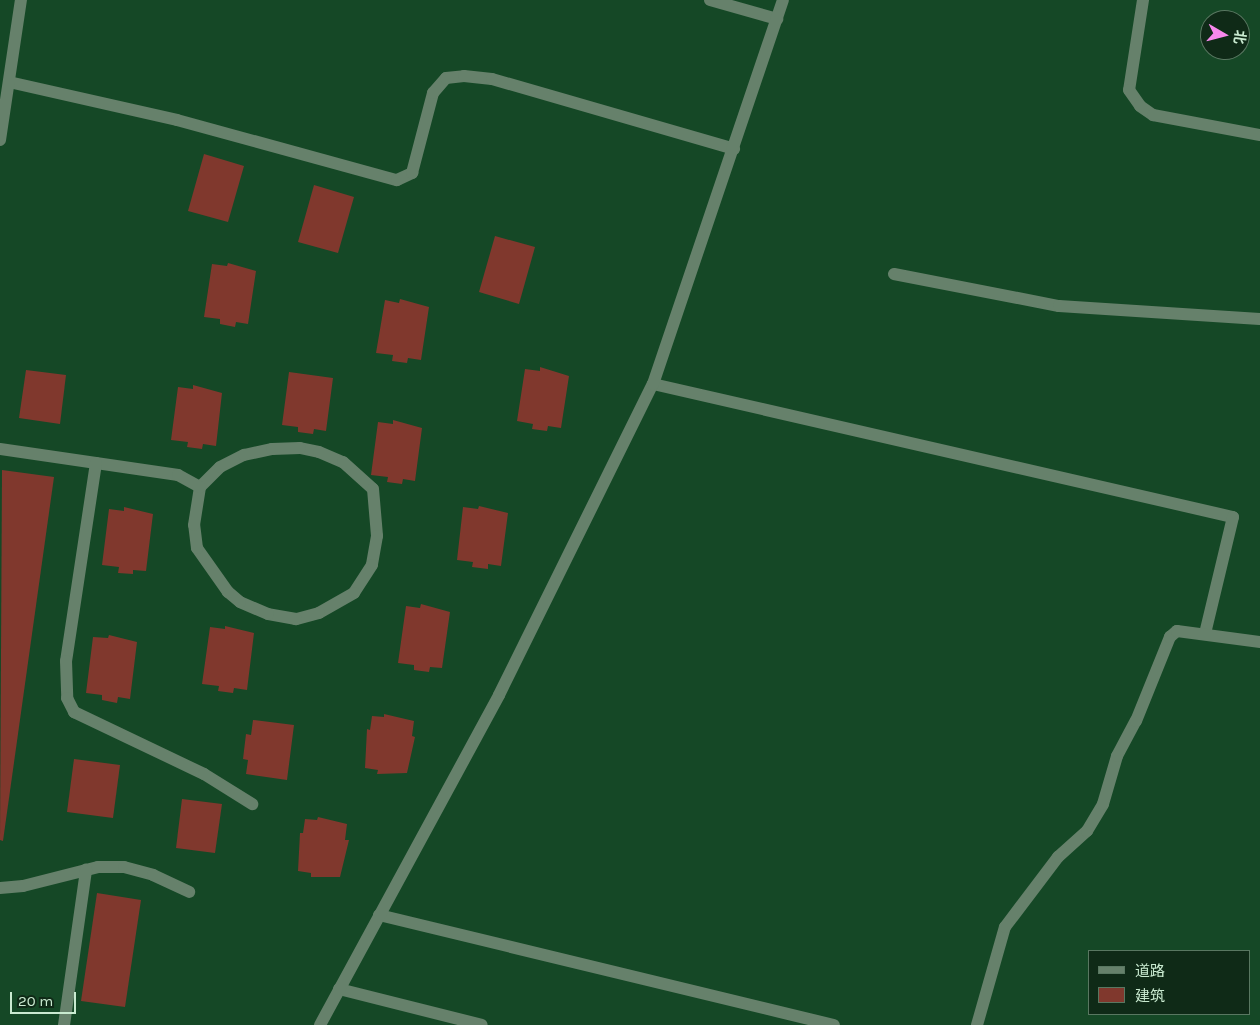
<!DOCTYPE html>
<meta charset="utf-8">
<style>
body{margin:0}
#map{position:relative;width:1260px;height:1025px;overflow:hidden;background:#154826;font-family:Karla,"Noto Sans SC",sans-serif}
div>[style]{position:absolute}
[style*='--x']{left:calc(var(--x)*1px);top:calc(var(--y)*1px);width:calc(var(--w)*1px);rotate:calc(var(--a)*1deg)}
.building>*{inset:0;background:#80382d}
.minor>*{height:12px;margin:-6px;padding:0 6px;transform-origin:6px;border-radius:6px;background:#66816b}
span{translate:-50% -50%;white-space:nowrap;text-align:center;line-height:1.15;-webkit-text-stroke:4px #0f2a17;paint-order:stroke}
.legend{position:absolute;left:1088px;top:950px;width:162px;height:65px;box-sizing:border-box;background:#0f2a17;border:1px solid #597761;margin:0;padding:6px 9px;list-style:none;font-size:15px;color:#c9ead0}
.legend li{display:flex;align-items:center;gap:10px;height:25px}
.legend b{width:25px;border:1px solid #597761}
.north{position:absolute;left:1200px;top:10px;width:50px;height:50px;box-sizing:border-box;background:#0f2a17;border:1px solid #597761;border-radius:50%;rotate:98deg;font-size:14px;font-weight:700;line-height:20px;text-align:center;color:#c9ead0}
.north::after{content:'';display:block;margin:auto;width:18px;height:22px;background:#f788ec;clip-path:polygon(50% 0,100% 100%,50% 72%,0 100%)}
.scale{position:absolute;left:10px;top:992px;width:66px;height:22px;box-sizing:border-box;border:2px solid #c9ead0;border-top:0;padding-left:6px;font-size:15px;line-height:18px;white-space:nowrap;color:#c9ead0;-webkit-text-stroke:4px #0f2a17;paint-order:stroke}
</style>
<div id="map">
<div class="building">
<div style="clip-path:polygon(204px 154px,244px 166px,228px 222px,188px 211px)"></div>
<div style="clip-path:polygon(314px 185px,354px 197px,338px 253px,298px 242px)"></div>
<div style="clip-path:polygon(495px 236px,535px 247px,519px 304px,479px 292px)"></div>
<div style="clip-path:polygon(228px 263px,256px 271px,248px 324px,236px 322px,235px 327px,220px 324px,220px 319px,204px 317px,212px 264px,227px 266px)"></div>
<div style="clip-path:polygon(400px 299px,429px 307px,421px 360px,408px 358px,407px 363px,392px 361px,393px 355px,376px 353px,385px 300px,399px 303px)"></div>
<div style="clip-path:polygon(540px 367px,569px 376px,561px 428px,548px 426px,547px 431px,532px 429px,533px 424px,517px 421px,525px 369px,540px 371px)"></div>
<div style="clip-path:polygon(26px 370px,66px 375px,60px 424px,19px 418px)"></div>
<div style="clip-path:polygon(289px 372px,333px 378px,326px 431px,314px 429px,313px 434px,298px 432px,298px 427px,282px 425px)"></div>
<div style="clip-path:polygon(193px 385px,222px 393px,216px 446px,203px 444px,202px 449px,187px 447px,188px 442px,171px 440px,178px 387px,193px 389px)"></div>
<div style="clip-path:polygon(393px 420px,422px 428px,415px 481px,403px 479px,402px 484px,387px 482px,388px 477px,371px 475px,378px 422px,393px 424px)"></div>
<div style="clip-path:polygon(2px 470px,54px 477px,3px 841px,0 840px)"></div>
<div style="clip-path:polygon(479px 506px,508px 513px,501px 566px,488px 564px,488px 569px,472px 567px,473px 562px,457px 560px,463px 507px,478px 509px)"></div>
<div style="clip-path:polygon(124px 507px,153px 514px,146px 571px,133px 570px,133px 574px,118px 573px,119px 567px,102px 565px,109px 509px,124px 511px)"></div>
<div style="clip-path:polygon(421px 604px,450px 612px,442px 668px,430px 667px,429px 672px,414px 670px,414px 665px,398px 663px,406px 606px,420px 608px)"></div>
<div style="clip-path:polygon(225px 626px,254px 633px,247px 690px,234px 688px,233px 693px,218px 691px,219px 686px,202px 684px,210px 627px,225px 629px)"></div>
<div style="clip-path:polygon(109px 635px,137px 642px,130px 699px,118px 697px,117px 703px,102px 700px,102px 695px,86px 693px,93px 637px,108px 638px)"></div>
<div style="clip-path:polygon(384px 714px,414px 721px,412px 736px,415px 737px,407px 773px,377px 774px,378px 770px,365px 768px,367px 729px,370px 730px,372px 716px,384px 717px)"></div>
<div style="clip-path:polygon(253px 720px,294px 725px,287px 780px,246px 774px,248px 760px,243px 759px,246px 734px,251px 735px)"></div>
<div style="clip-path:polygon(74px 759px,120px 765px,113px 818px,67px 812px)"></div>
<div style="clip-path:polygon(182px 799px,222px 804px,215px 853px,176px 848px)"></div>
<div style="clip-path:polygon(318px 817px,347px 824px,345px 840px,349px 840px,340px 877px,311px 877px,311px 873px,298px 871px,300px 833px,303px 833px,305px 819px,317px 820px)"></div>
<div style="clip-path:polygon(97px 893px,141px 900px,125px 1007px,81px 1001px)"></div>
</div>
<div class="minor">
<div style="--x:710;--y:0;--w:70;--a:15.8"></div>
<div style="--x:1143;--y:0;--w:91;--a:98.8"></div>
<div style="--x:1129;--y:90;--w:19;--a:55"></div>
<div style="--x:1140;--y:106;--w:16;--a:35"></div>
<div style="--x:1153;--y:115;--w:109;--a:10.6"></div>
<div style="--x:9;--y:82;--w:172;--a:12.7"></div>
<div style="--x:177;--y:120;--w:228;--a:15.3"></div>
<div style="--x:397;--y:180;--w:17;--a:-25"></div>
<div style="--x:412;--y:173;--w:83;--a:-75.3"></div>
<div style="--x:433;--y:93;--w:20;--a:-49"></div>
<div style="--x:446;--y:78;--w:18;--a:-6"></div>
<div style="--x:464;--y:76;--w:28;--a:6"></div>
<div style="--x:492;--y:79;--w:252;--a:16.1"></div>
<div style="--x:0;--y:140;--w:142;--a:-81.5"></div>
<div style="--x:894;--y:274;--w:168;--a:11"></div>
<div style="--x:1059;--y:306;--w:201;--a:3.7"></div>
<div style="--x:653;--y:384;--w:595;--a:12.92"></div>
<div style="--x:1233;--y:517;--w:120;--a:103.5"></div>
<div style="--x:300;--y:448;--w:19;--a:12"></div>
<div style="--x:319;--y:452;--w:26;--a:23"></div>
<div style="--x:343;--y:462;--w:40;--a:42"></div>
<div style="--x:373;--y:489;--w:47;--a:85.1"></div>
<div style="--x:377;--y:536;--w:29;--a:100"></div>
<div style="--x:372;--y:565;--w:33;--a:123"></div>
<div style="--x:354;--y:593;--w:40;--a:150.3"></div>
<div style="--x:319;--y:613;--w:24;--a:165"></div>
<div style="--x:296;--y:619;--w:28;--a:-170"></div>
<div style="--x:268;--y:614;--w:30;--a:-157"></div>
<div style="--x:240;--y:602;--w:16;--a:-140"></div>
<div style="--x:228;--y:592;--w:54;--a:-125.2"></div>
<div style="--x:197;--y:548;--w:23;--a:-97"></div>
<div style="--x:194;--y:525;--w:38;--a:-81"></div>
<div style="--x:200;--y:487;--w:28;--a:-45"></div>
<div style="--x:220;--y:467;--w:27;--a:-27"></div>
<div style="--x:244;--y:455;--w:29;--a:-12"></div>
<div style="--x:272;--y:449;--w:28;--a:-2"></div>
<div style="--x:0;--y:449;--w:180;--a:8.3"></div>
<div style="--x:178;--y:475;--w:25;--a:29"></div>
<div style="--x:96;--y:463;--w:200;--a:98.6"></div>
<div style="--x:66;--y:661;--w:37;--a:88"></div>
<div style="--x:67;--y:698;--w:16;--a:63"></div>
<div style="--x:74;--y:712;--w:144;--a:25.5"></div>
<div style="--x:204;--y:774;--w:57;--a:32"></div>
<div style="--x:0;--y:888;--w:23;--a:-5"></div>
<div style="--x:23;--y:886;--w:77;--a:-14.2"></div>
<div style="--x:98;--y:867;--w:26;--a:0"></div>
<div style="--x:124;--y:867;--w:30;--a:15"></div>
<div style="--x:153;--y:875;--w:40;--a:25"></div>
<div style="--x:379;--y:915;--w:468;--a:13.6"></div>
<div style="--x:339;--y:989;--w:147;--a:14.1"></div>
<div style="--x:64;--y:1025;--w:157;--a:-81.9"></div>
<div style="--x:320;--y:1025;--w:375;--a:-61.5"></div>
<div style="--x:499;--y:695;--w:347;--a:-63.7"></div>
<div style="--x:653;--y:384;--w:405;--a:-71.3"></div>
<div style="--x:977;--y:1025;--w:102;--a:-74.1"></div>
<div style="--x:1005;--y:927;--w:88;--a:-52.9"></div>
<div style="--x:1058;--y:857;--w:39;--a:-42"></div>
<div style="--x:1087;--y:831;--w:31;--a:-59"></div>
<div style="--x:1103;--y:804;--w:50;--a:-73.7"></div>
<div style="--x:1117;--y:756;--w:40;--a:-62"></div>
<div style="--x:1136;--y:721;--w:91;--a:-68"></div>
<div style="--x:1170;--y:637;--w:9;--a:-41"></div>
<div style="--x:1177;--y:631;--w:84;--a:7.5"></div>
</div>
<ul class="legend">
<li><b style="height:6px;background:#66816b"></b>道路</li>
<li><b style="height:14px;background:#80382d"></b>建筑</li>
</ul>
<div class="north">北</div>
<div class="scale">20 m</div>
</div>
